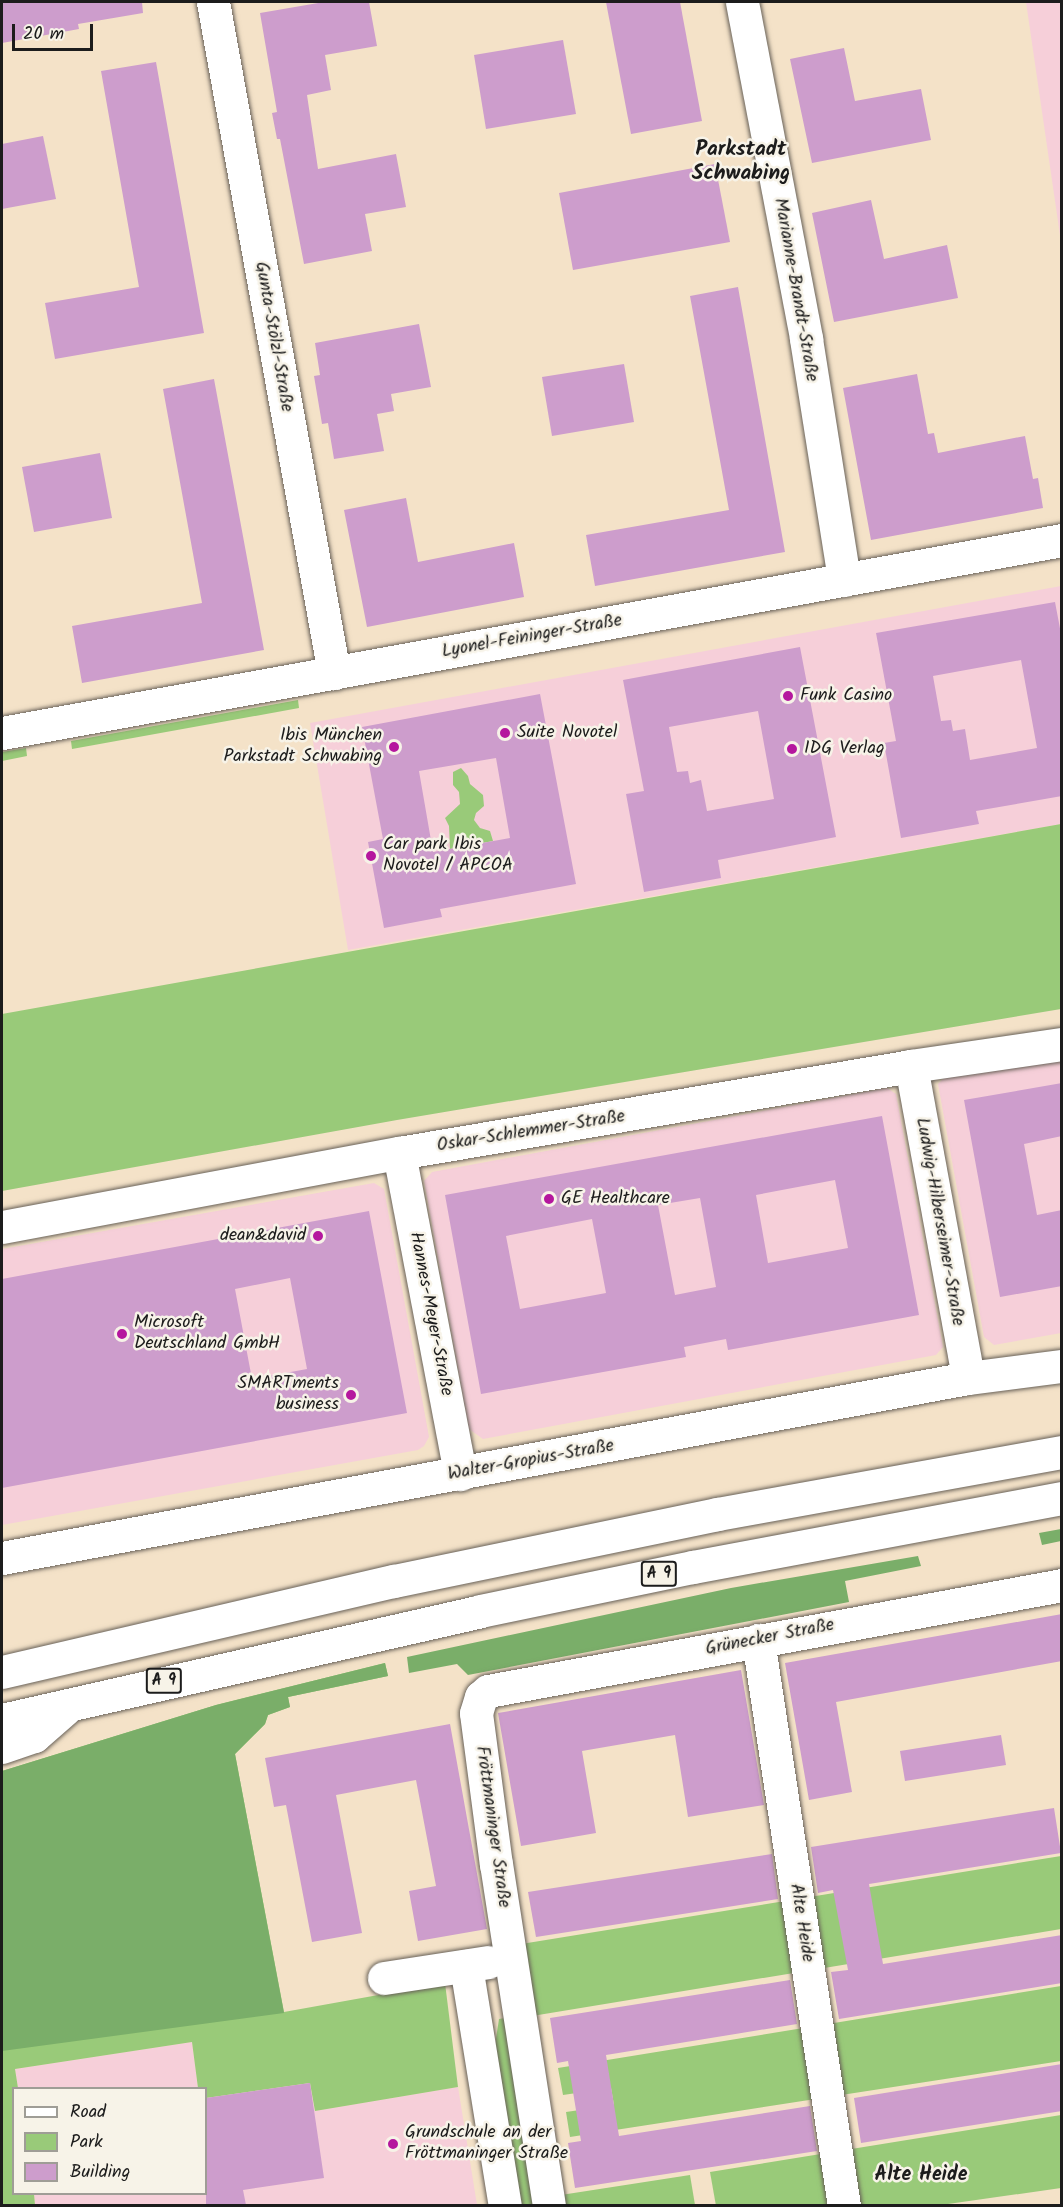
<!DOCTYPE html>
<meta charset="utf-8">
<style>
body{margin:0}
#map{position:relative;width:1063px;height:2207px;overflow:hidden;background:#f4e2c8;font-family:Kalam,sans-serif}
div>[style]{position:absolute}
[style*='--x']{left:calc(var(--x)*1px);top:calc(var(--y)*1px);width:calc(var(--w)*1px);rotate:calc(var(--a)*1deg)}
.built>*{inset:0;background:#f6cfd9}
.green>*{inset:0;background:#99ca79}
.forest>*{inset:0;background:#7aae69}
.building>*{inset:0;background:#cd9dcc}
.roads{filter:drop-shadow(0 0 2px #686158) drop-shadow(0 0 2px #686158)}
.minor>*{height:33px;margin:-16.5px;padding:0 16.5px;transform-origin:16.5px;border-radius:16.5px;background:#fff}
.motorway>*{height:33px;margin:-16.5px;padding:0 16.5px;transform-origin:16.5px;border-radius:16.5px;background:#fff}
.dots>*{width:16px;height:16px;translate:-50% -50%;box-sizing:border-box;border:3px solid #f7f3e8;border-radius:50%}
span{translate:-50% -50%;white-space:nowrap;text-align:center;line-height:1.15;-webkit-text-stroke:5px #f7f3e8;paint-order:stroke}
.shield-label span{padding:2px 4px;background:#f7f3e8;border:2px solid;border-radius:4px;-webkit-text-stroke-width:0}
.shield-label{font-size:16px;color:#1c1c1c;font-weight:700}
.street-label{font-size:18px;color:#1c1c1c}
.poi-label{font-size:18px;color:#1c1c1c}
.left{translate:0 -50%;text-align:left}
.right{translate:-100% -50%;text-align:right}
.neighbourhood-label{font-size:20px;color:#1c1c1c;font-weight:700}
.quarter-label{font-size:21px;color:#1c1c1c;font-weight:700}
.frame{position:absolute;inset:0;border:3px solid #1c1c1c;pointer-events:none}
.legend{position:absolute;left:12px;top:2087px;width:195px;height:108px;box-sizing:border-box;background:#f7f3e8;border:2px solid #9f9d96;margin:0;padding:8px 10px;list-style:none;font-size:18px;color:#1c1c1c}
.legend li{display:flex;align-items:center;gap:12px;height:30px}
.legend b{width:30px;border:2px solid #9f9d96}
.scale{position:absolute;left:12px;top:24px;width:81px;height:27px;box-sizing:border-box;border:3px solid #1c1c1c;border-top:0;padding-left:8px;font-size:18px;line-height:21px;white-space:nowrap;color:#1c1c1c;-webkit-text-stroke:4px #f7f3e8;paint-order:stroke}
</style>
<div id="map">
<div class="built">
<div style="clip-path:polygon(1026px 2px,1061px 2px,1061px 242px)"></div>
<div style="clip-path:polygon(1061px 586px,1061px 824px,348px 950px,310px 723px)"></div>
<div style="clip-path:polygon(1061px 1055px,1061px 1333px,994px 1345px,984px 1337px,938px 1084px,946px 1076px)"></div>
<div style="clip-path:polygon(887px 1088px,896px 1094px,943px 1347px,936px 1355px,483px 1439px,469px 1429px,424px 1181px,432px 1172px)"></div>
<div style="clip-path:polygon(374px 1183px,384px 1189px,429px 1437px,424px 1446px,418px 1450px,2px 1525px,2px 1249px)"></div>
<div style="clip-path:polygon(192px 2042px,198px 2088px,18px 2088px,15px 2069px)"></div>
<div style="clip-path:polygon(310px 2083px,315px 2111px,458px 2087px,477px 2205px,35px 2206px,34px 2194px,206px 2194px,206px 2098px)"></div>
</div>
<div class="green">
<div style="clip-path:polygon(298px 700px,299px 708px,72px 749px,71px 741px)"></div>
<div style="clip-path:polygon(26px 748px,27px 756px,2px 761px,2px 752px)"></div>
<div style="clip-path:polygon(461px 768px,468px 776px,470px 784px,483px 795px,484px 806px,476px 813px,474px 820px,480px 828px,490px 831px,493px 841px,450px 849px,449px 826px,445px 818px,460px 804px,459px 792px,453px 785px,453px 772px)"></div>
<div style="clip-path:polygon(1061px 824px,1061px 1009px,397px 1120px,2px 1191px,2px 1014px)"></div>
<div style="clip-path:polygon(385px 1663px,388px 1676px,288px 1697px,290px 1707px,268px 1715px,265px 1724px,235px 1754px,284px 2012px,445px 1983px,458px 2087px,315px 2111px,310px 2083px,206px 2098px,206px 2088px,198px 2088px,192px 2042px,15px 2069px,18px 2088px,14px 2088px,14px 2194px,34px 2194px,35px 2205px,2px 2206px,2px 1771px,216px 1705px)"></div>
<div style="clip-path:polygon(1061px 1856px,1061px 1929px,520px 2018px,509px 1946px)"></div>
<div style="clip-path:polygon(1061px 1986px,1061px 2061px,570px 2137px,566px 2112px,614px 2105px,611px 2088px,563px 2095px,558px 2068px)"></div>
<div style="clip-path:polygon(510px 2017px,541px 2205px,519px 2205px,494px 2051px,499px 2019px)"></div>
<div style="clip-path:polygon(1061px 2115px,1061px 2188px,941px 2205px,716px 2206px,710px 2172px)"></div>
<div style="clip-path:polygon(690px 2175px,695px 2205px,549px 2205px,548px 2197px)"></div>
</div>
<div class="forest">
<div style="clip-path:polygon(1061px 1529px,1061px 1541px,1042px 1545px,1039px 1533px)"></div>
<div style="clip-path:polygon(918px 1556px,921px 1566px,845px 1581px,849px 1602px,468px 1675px,457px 1664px,409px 1673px,407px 1657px,731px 1588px)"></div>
<div style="clip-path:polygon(385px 1663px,388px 1676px,288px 1697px,290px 1707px,268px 1715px,265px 1724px,235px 1754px,284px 2013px,2px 2051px,2px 1771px,216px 1705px)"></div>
</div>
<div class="building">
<div style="clip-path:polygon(2px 2px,142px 2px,143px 13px,78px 24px,79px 29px,2px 43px)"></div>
<div style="clip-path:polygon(324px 2px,369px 2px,377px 46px,325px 55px,331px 90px,307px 95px,318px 169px,396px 154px,406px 207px,365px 214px,372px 251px,304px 264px,280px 139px,277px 139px,272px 113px,277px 112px,260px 13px)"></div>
<div style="clip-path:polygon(606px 2px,680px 2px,702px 121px,631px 134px)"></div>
<div style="clip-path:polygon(563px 40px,576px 114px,486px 129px,474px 55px)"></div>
<div style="clip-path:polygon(844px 48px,855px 101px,921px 89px,931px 140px,812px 163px,790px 59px)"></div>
<div style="clip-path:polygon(156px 62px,204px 333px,55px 359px,45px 303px,139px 287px,101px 71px)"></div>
<div style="clip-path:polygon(43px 136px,56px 199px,2px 209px,2px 144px)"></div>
<div style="clip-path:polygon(715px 164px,730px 242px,573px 270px,559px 193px)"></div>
<div style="clip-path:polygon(871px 200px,884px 259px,947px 245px,958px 298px,834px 322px,812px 213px)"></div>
<div style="clip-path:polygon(738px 287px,785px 552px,595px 586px,586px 535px,729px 510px,690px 296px)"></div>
<div style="clip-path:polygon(419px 324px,431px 387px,391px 394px,394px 411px,377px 414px,384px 451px,334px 459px,328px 423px,322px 424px,314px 376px,320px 375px,315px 343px)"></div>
<div style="clip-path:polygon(624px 364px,634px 422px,552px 436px,542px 377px)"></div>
<div style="clip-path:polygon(917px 374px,928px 434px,934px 433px,938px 453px,1025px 436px,1033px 479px,1038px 478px,1043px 508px,871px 540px,843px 388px)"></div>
<div style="clip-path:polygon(214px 379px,264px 650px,82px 683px,72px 626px,202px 603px,163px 389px)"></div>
<div style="clip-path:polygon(100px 453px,112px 518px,34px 532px,22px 467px)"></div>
<div style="clip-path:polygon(406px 498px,418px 562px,514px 543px,524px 597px,367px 627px,344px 510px)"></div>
<div style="clip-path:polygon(evenodd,1055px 602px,1062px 639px,1062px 796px,976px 811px,979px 824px,901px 838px,884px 743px,896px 741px,876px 633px,1055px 602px,1021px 660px,1037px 748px,970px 760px,965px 729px,953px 731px,951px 720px,941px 721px,933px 676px,1021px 660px)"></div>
<div style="clip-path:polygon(evenodd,800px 647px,836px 837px,718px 860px,721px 878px,644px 892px,626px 794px,644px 791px,623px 680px,800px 647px,758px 711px,774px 799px,707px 811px,701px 780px,690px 783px,688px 771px,677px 772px,669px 727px,758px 711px)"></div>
<div style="clip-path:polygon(evenodd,540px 694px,576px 884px,440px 909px,442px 917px,384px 928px,368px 842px,383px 839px,362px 727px,540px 694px,496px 758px,510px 838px,433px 852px,419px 771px,496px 758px)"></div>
<div style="clip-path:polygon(1062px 1083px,1062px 1136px,1024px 1144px,1037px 1215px,1062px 1210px,1062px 1286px,1000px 1297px,964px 1100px)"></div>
<div style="clip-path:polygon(evenodd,882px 1116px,919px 1315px,728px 1350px,726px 1339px,684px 1347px,686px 1357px,481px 1394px,445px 1195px,882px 1116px,835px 1180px,848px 1248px,768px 1263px,756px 1195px,835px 1180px,882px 1116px,700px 1198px,716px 1287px,675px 1295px,658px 1205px,700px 1198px,882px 1116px,592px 1219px,606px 1293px,520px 1309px,506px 1236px,592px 1219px)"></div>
<div style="clip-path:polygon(evenodd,369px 1211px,407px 1413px,2px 1488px,2px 1279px,369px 1211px,290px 1278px,307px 1369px,252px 1379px,235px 1289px,290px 1278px)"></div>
<div style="clip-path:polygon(1062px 1614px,1062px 1661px,836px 1702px,852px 1792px,809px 1800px,785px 1663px)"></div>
<div style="clip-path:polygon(741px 1670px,764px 1805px,688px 1817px,675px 1735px,582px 1751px,596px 1833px,521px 1846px,498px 1713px)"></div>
<div style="clip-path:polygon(450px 1724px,487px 1929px,418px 1941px,409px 1891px,436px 1886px,416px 1780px,336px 1795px,362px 1933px,312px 1942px,286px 1805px,274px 1807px,265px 1758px)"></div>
<div style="clip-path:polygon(1001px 1735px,1006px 1765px,905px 1781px,900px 1751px)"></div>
<div style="clip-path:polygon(1054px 1808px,1061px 1853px,869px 1884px,883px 1964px,1062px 1935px,1062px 1983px,839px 2019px,831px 1972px,848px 1970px,833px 1890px,818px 1893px,811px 1847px)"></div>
<div style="clip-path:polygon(772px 1854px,778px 1899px,536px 1937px,528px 1892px)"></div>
<div style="clip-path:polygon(790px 1980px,797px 2024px,606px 2055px,619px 2136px,810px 2106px,817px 2151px,575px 2188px,568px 2143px,581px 2141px,568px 2061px,557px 2063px,550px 2018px)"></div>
<div style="clip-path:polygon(1062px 2064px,1062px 2111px,861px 2143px,854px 2098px)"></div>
<div style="clip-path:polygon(310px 2083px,324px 2178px,243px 2190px,246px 2205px,206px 2205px,206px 2098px)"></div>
</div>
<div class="roads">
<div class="minor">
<div style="--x:213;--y:2;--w:682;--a:79.78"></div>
<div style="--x:742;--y:2;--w:343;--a:79.2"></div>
<div style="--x:806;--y:339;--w:244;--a:81"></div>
<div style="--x:2;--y:733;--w:1077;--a:-10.32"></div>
<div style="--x:911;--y:1066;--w:317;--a:79.6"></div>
<div style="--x:399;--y:1153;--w:327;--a:79.2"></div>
<div style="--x:2;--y:1227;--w:404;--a:-10.6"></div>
<div style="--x:399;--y:1153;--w:519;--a:-9.64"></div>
<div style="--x:911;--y:1066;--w:153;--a:-8.3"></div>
<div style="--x:2;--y:1558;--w:983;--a:-10.56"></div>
<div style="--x:968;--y:1378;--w:95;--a:-7.3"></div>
<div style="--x:758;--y:1640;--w:572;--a:81.36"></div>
<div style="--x:466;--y:1966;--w:243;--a:80.8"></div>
<div style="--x:384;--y:1978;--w:105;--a:-8.7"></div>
<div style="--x:549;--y:2206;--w:345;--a:-98.8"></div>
<div style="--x:496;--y:1865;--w:153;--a:-97.5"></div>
<div style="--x:476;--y:1713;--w:17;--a:-73"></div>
<div style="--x:481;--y:1697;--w:9;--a:-41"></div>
<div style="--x:488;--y:1691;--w:584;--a:-10.46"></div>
</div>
<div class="motorway">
<div style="--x:2;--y:1672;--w:402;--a:-13.1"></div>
<div style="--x:394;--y:1581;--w:330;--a:-11.7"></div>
<div style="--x:717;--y:1514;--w:351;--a:-10.2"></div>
<div style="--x:2;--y:1720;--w:490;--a:-12.8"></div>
<div style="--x:480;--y:1611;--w:217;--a:-11.7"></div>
<div style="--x:693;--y:1567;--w:375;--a:-10.6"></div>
<div style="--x:2;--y:1747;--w:34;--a:-19"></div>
<div style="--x:34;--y:1736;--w:41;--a:-41.1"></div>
</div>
</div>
<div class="dots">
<div style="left:788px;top:696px;background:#b5179e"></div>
<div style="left:505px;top:733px;background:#b5179e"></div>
<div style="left:394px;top:747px;background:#b5179e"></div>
<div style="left:792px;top:749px;background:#b5179e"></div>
<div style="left:371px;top:856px;background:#b5179e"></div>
<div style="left:549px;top:1199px;background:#b5179e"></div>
<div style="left:318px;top:1236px;background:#b5179e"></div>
<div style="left:122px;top:1334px;background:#b5179e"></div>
<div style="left:351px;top:1395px;background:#b5179e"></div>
<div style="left:393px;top:2144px;background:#b5179e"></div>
</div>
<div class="shield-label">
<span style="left:659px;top:1574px">A 9</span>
<span style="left:164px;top:1681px">A 9</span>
</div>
<div class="street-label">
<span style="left:795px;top:290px;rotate:80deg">Marianne-Brandt-Straße</span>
<span style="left:273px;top:337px;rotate:80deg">Gunta-Stölzl-Straße</span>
<span style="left:532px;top:637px;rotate:-10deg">Lyonel-Feininger-Straße</span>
<span style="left:531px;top:1132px;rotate:-9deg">Oskar-Schlemmer-Straße</span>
<span style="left:939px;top:1222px;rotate:80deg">Ludwig-Hilberseimer-Straße</span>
<span style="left:430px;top:1314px;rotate:79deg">Hannes-Meyer-Straße</span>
<span style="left:531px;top:1461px;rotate:-10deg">Walter-Gropius-Straße</span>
<span style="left:770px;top:1638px;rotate:-11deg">Grünecker Straße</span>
<span style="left:492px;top:1827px;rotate:82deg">Fröttmaninger Straße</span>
<span style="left:801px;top:1923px;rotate:81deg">Alte Heide</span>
</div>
<div class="poi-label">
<span class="left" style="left:800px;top:696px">Funk Casino</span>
<span class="left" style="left:517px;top:733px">Suite Novotel</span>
<span class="right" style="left:382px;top:747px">Ibis München<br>Parkstadt Schwabing</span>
<span class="left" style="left:804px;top:749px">IDG Verlag</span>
<span class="left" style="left:383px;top:856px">Car park Ibis<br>Novotel / APCOA</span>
<span class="left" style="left:561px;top:1199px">GE Healthcare</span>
<span class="right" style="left:306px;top:1236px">dean&amp;david</span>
<span class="left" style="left:134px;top:1334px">Microsoft<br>Deutschland GmbH</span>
<span class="right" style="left:339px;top:1395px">SMARTments<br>business</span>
<span class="left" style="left:405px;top:2144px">Grundschule an der<br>Fröttmaninger Straße</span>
</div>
<div class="neighbourhood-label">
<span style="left:921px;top:2175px">Alte Heide</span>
</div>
<div class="quarter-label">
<span style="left:741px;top:162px">Parkstadt<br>Schwabing</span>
</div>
<div class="frame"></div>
<ul class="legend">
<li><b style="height:8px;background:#fff"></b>Road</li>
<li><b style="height:16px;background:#99ca79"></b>Park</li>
<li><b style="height:16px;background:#cd9dcc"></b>Building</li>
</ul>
<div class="scale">20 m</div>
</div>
